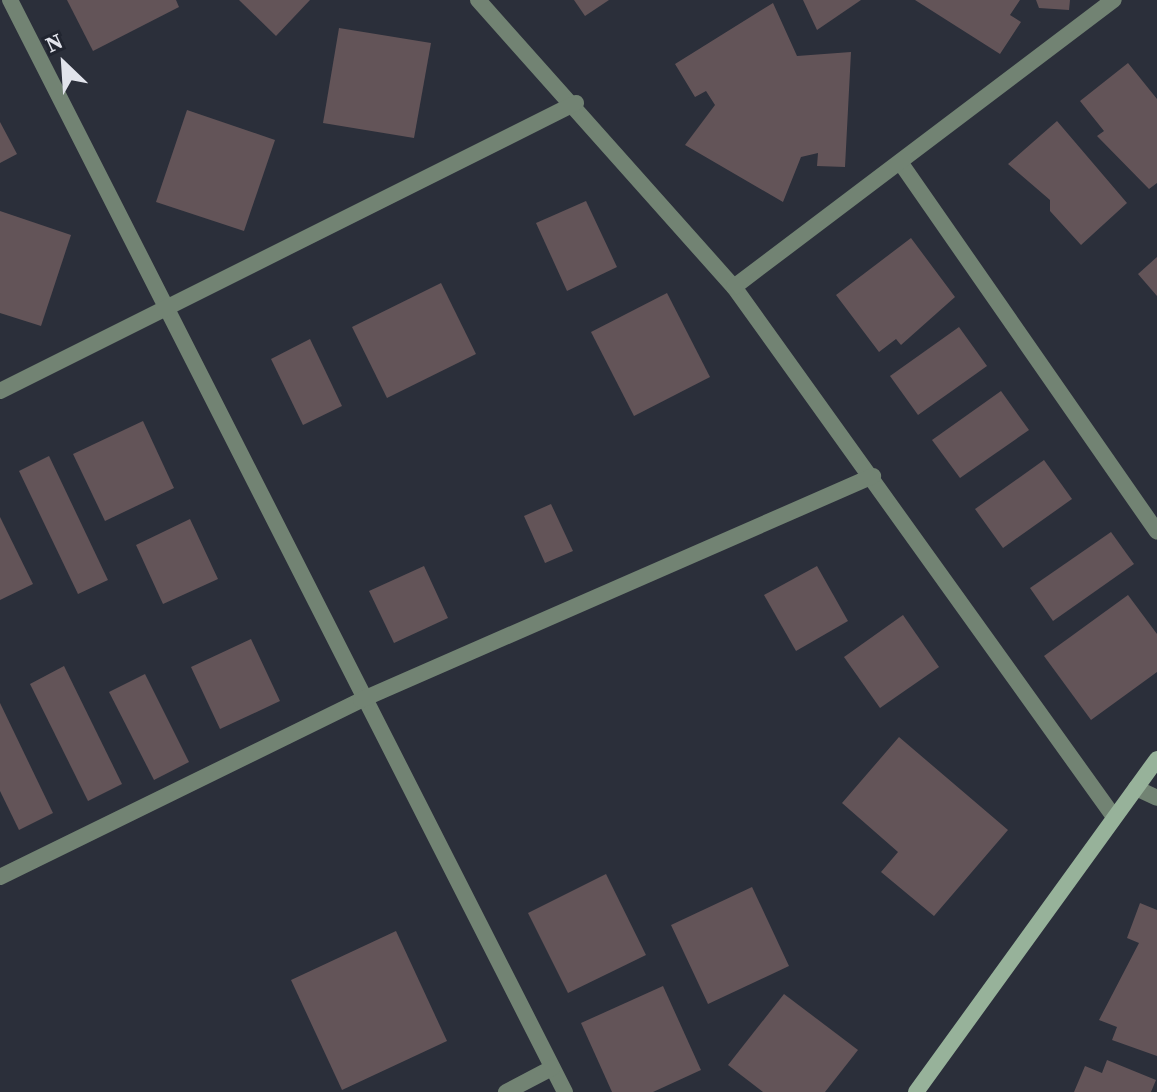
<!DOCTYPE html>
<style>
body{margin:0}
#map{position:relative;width:1157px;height:1092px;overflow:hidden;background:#2b2f3a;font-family:"Source Serif 4",serif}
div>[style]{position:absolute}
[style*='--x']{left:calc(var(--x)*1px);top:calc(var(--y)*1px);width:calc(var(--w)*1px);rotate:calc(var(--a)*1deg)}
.building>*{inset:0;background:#635458}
.lane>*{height:16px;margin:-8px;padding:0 8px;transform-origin:8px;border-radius:8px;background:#728373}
.street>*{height:16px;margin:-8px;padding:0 8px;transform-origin:8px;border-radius:8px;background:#728373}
.secondary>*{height:16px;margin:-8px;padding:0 8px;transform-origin:8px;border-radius:8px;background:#97b29a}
span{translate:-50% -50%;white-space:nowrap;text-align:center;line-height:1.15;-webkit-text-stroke:6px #212530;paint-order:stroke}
.north{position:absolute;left:24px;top:24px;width:80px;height:80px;-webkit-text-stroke:6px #212530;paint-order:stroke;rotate:335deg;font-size:22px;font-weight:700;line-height:32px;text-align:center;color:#e1e3eb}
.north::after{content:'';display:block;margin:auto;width:28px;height:36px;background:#e1e3eb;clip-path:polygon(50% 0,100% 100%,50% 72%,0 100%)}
</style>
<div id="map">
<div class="building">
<div style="clip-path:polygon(67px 0,176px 0,179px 7px,93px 51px)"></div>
<div style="clip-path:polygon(239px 0,310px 0,276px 36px)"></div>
<div style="clip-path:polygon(574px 0,609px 0,585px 16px)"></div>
<div style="clip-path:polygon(803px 0,861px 0,817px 30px)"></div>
<div style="clip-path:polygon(915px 0,1020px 0,1010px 15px,1021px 22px,1000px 54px)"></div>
<div style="clip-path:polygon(1036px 0,1070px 0,1069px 10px,1039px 8px)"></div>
<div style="clip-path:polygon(773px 3px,797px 56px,851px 52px,845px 167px,817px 166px,818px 153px,801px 157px,783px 202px,685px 145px,715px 105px,706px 91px,695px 97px,675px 64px)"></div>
<div style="clip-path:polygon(339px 28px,431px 43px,414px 138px,323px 123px)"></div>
<div style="clip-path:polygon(1128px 63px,1157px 99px,1157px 183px,1149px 189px,1097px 136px,1104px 131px,1080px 101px)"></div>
<div style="clip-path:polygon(187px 110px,275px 140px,244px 231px,156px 202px)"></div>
<div style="clip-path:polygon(1057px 121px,1127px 203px,1081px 245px,1050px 211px,1050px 200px,1008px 164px)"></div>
<div style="clip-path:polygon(0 122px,17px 154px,0 163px)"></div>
<div style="clip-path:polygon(586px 201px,617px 267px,567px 291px,536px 223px)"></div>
<div style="clip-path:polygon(0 211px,71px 235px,41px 326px,0 313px)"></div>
<div style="clip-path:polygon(911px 238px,955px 297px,901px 345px,896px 339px,879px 352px,836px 295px)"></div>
<div style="clip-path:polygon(1157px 257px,1157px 296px,1138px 274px)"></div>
<div style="clip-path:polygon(441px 283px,476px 354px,387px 398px,352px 327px)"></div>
<div style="clip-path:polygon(667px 293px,710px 377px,634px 416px,591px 332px)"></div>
<div style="clip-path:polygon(959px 327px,987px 366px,918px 415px,890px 376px)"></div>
<div style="clip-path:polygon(310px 339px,342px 406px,303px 425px,271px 359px)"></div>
<div style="clip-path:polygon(1001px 391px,1029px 430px,960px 478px,932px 440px)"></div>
<div style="clip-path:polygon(143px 421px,174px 488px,105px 521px,73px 454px)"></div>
<div style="clip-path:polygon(49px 456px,108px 580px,78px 594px,19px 471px)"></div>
<div style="clip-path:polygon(1044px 460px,1072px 499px,1003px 548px,975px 509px)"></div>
<div style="clip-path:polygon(551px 504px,573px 551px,545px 563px,524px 516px)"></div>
<div style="clip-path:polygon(0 517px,33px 584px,0 600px)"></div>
<div style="clip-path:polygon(190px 519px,218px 579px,163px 604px,136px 545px)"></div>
<div style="clip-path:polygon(1111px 532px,1134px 564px,1053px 621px,1030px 588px)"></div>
<div style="clip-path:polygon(424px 566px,448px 618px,394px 643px,369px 591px)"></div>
<div style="clip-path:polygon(817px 566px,848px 621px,796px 651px,764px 595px)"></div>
<div style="clip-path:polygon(1128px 595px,1157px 634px,1157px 672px,1091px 720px,1044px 656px)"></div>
<div style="clip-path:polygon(903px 615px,939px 667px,880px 708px,844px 657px)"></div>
<div style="clip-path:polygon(251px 639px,280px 701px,220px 729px,191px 667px)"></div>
<div style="clip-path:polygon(64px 666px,122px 784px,88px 801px,30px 684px)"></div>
<div style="clip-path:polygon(145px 674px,189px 762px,154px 780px,109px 692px)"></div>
<div style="clip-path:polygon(0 703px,53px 813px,19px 830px,0 791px)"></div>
<div style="clip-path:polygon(899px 737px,1008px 830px,934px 916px,881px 872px,898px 852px,842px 803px)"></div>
<div style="clip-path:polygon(606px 874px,646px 955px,568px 993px,528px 913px)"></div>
<div style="clip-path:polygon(752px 887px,789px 966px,708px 1004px,671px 925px)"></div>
<div style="clip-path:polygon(1140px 903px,1157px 910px,1157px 1056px,1112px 1040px,1117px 1027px,1099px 1020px,1139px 943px,1127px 938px)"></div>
<div style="clip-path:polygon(396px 931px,447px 1041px,342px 1090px,291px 980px)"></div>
<div style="clip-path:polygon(663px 986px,701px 1070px,653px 1092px,612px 1092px,581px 1023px)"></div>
<div style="clip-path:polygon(784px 994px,858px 1050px,825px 1092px,763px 1092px,728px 1065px)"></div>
<div style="clip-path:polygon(1107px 1060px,1156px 1080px,1151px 1092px,1074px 1092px,1085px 1066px,1102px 1073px)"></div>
</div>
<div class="lane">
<div style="--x:900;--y:162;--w:450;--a:55.2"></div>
</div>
<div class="street">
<div style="--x:10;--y:0;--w:1225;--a:63.06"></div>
<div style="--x:478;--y:0;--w:385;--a:48.3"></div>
<div style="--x:734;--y:287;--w:652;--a:54.36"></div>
<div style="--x:734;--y:287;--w:476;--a:-37.1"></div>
<div style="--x:0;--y:391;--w:644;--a:-26.57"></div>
<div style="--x:1136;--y:788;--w:23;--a:25"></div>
<div style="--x:0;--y:877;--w:402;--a:-26.1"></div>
<div style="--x:361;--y:700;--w:559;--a:-23.63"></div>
<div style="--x:506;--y:1092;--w:52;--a:-27.6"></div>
</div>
<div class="secondary">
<div style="--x:916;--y:1092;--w:411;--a:-54.1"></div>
</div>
<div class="north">N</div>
</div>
